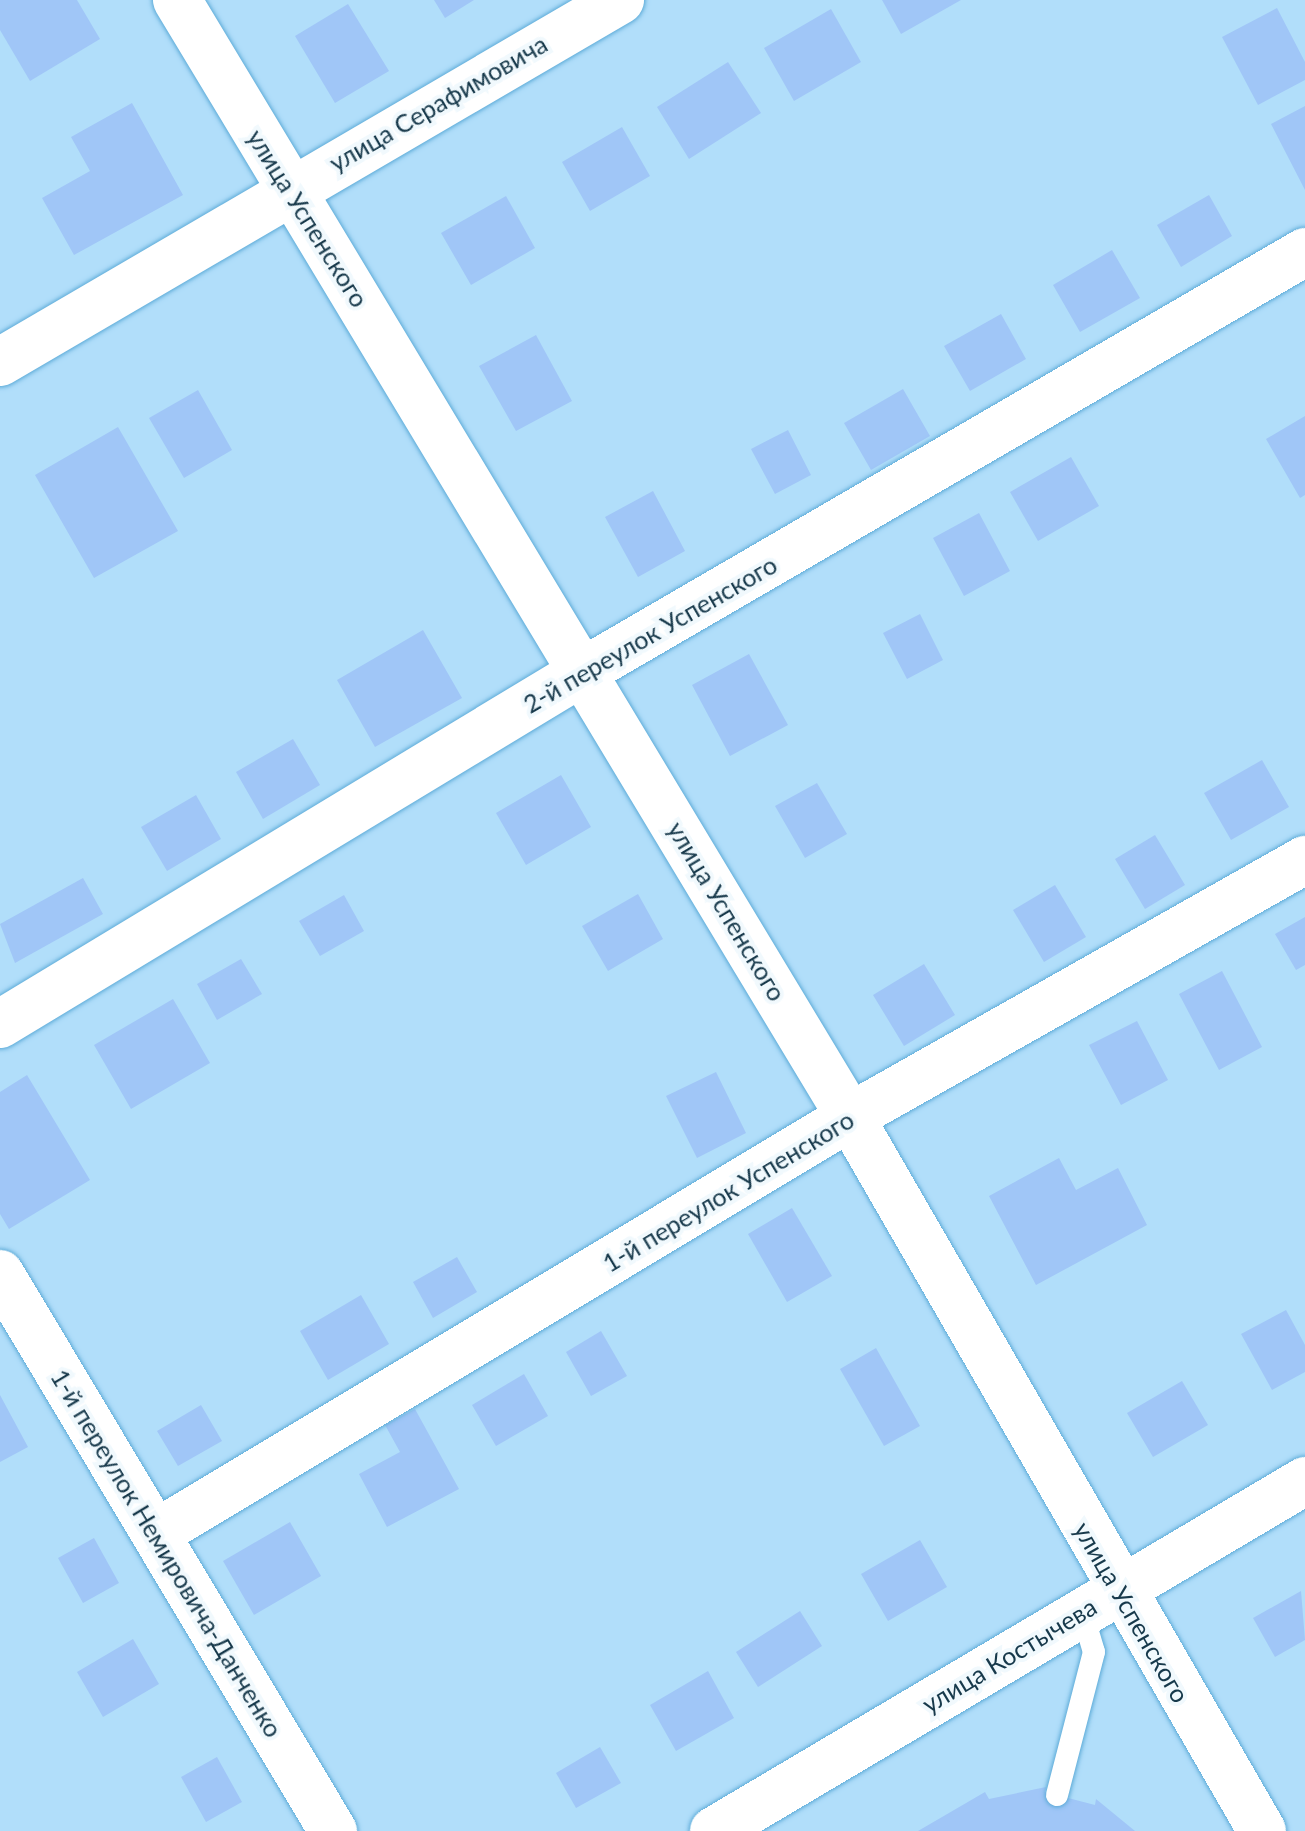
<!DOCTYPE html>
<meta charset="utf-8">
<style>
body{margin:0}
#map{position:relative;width:1305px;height:1831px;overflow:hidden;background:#b1defa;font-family:Lato,sans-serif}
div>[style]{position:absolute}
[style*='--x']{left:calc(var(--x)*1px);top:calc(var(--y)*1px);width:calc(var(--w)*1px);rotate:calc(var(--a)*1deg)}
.building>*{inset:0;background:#a0c6f7}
.roads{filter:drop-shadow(0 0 2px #5dabd8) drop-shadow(0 0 2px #5dabd8)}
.lane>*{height:22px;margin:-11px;padding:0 11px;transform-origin:11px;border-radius:11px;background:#fff}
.street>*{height:48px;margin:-24px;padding:0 24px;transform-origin:24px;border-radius:24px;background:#fff}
span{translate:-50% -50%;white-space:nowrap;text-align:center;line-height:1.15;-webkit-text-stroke:8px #f1f9fd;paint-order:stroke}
.street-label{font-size:25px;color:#17394b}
</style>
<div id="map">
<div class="building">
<div style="clip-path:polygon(0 0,77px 0,100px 39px,30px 81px,0 30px)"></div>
<div style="clip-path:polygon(434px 0,474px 0,445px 18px)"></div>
<div style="clip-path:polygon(882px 0,961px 0,901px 34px)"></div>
<div style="clip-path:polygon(348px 4px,389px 71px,335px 103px,295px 36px)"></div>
<div style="clip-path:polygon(1277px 8px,1305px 62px,1305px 80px,1258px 105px,1222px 37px)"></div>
<div style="clip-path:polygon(831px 9px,861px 62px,794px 101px,764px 48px)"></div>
<div style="clip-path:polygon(728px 62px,761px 113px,689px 159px,657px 107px)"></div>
<div style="clip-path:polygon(132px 103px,183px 195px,74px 255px,42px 198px,90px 171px,71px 137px)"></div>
<div style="clip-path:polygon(1305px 106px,1305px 190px,1271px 124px)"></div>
<div style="clip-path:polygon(622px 127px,650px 176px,590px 211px,562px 162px)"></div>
<div style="clip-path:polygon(1209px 195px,1232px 236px,1181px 267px,1157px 225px)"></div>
<div style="clip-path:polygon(506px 196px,535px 248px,471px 285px,441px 233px)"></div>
<div style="clip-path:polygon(1112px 250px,1140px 298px,1080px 332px,1053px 285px)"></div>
<div style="clip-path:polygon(1001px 314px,1026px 359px,970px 391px,944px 346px)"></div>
<div style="clip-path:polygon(536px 335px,572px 401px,516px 431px,479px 366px)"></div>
<div style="clip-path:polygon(903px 389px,930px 436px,871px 470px,844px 423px)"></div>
<div style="clip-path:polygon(198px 390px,232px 450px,184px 478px,149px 418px)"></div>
<div style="clip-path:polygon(1305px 416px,1305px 495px,1300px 498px,1266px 439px)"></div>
<div style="clip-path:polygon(118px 427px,178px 531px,94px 578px,35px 475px)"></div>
<div style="clip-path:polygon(788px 430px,811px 475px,775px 494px,751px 449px)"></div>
<div style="clip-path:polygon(1071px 457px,1099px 506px,1038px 541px,1010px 492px)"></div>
<div style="clip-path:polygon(653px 491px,685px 551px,638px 577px,605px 517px)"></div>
<div style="clip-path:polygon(979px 513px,1010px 571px,964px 596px,933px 538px)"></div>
<div style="clip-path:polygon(920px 614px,943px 660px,907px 679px,883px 633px)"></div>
<div style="clip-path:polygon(423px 630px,462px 698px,375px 747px,337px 680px)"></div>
<div style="clip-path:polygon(749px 654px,788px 725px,730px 756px,692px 685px)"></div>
<div style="clip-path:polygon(293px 739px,320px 785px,263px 819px,236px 772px)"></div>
<div style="clip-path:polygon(1262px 760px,1289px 807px,1231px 840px,1204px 793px)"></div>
<div style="clip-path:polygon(561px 775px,591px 827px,526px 865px,496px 813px)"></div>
<div style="clip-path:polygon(817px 783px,847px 834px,805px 858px,775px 806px)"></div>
<div style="clip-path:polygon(196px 795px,221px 839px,167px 871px,141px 827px)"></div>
<div style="clip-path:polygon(1155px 835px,1185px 885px,1145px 909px,1115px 859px)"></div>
<div style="clip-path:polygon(83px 878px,103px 914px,15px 963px,0 924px)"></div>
<div style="clip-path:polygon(1055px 885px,1086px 937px,1044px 962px,1013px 910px)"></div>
<div style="clip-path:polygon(638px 894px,663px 939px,608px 971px,582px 926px)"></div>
<div style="clip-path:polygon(344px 895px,364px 931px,320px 956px,299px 921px)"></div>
<div style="clip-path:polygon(1305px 917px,1305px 965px,1296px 970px,1275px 934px)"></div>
<div style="clip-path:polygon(241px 959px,262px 994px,217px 1020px,197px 984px)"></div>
<div style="clip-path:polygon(924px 964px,955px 1015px,904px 1046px,873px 995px)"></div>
<div style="clip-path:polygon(1222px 971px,1262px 1047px,1219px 1070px,1179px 994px)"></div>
<div style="clip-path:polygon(173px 999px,210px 1063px,131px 1109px,94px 1045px)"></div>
<div style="clip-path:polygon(1137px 1021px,1168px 1080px,1121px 1105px,1089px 1045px)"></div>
<div style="clip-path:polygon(716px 1072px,746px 1133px,697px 1158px,666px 1096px)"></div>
<div style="clip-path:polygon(27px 1075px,90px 1180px,9px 1229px,0 1214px,0 1092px)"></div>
<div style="clip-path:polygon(1059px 1158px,1076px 1190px,1118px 1168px,1147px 1225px,1036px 1285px,989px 1196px)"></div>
<div style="clip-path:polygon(792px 1208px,832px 1276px,787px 1302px,748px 1234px)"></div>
<div style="clip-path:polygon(457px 1257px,477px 1292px,433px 1318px,413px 1282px)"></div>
<div style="clip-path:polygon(361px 1295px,389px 1344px,328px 1380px,300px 1331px)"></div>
<div style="clip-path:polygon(1286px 1310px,1305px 1345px,1305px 1372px,1272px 1390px,1241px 1334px)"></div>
<div style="clip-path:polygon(601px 1331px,627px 1376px,591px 1396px,566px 1352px)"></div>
<div style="clip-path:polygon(876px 1348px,920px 1426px,884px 1446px,840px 1369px)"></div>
<div style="clip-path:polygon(524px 1374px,548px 1416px,496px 1446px,472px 1405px)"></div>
<div style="clip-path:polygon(1182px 1381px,1208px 1425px,1153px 1457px,1127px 1413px)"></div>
<div style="clip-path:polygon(0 1395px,28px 1447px,0 1462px)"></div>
<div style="clip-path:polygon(201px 1405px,222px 1441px,178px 1466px,157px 1431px)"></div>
<div style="clip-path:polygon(415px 1409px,459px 1489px,387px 1527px,359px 1474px,400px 1452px,385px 1425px)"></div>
<div style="clip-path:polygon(290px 1522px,321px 1576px,254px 1615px,223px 1561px)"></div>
<div style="clip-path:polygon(94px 1538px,119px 1583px,83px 1603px,58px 1558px)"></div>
<div style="clip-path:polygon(920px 1540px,947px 1587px,888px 1621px,861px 1574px)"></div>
<div style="clip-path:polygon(1301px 1591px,1305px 1640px,1275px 1657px,1253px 1618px)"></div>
<div style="clip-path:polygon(800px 1611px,822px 1646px,758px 1687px,736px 1652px)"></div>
<div style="clip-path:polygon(133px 1639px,159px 1684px,103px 1717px,77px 1672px)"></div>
<div style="clip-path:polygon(708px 1671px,734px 1718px,676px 1751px,650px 1705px)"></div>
<div style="clip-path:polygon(600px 1747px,621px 1783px,576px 1808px,556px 1773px)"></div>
<div style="clip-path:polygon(217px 1757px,242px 1802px,206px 1822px,181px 1777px)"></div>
<div style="clip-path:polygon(1046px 1787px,1045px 1792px,1095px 1805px,1096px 1799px,1135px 1831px,918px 1831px,985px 1792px,989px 1799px)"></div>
</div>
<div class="roads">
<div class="lane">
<div style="--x:1057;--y:1795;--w:148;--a:-75.5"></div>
<div style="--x:1094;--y:1652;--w:42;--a:-106.7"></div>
</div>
<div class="street">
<div style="--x:177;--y:0;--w:1304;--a:58.93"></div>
<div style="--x:850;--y:1117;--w:824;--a:60.01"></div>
<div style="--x:0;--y:362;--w:718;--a:-30.28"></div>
<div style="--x:0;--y:1024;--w:682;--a:-31.15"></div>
<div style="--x:584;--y:671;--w:834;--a:-30.16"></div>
<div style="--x:0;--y:1274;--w:649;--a:59.13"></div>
<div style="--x:157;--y:1533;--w:808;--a:-30.98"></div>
<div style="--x:850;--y:1117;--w:523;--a:-29.46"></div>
<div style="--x:714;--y:1831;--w:687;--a:-30.63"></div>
</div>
</div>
<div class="street-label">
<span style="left:438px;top:103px;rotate:-30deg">улица Серафимовича</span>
<span style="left:308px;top:218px;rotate:58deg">улица Успенского</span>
<span style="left:650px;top:634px;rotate:-30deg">2-й переулок Успенского</span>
<span style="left:727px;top:911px;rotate:59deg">улица Успенского</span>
<span style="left:728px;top:1191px;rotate:-31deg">1-й переулок Успенского</span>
<span style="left:167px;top:1553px;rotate:59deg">1-й переулок Немировича-Данченко</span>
<span style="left:1132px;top:1612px;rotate:60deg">улица Успенского</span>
<span style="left:1009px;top:1655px;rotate:-31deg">улица Костычева</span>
</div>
</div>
